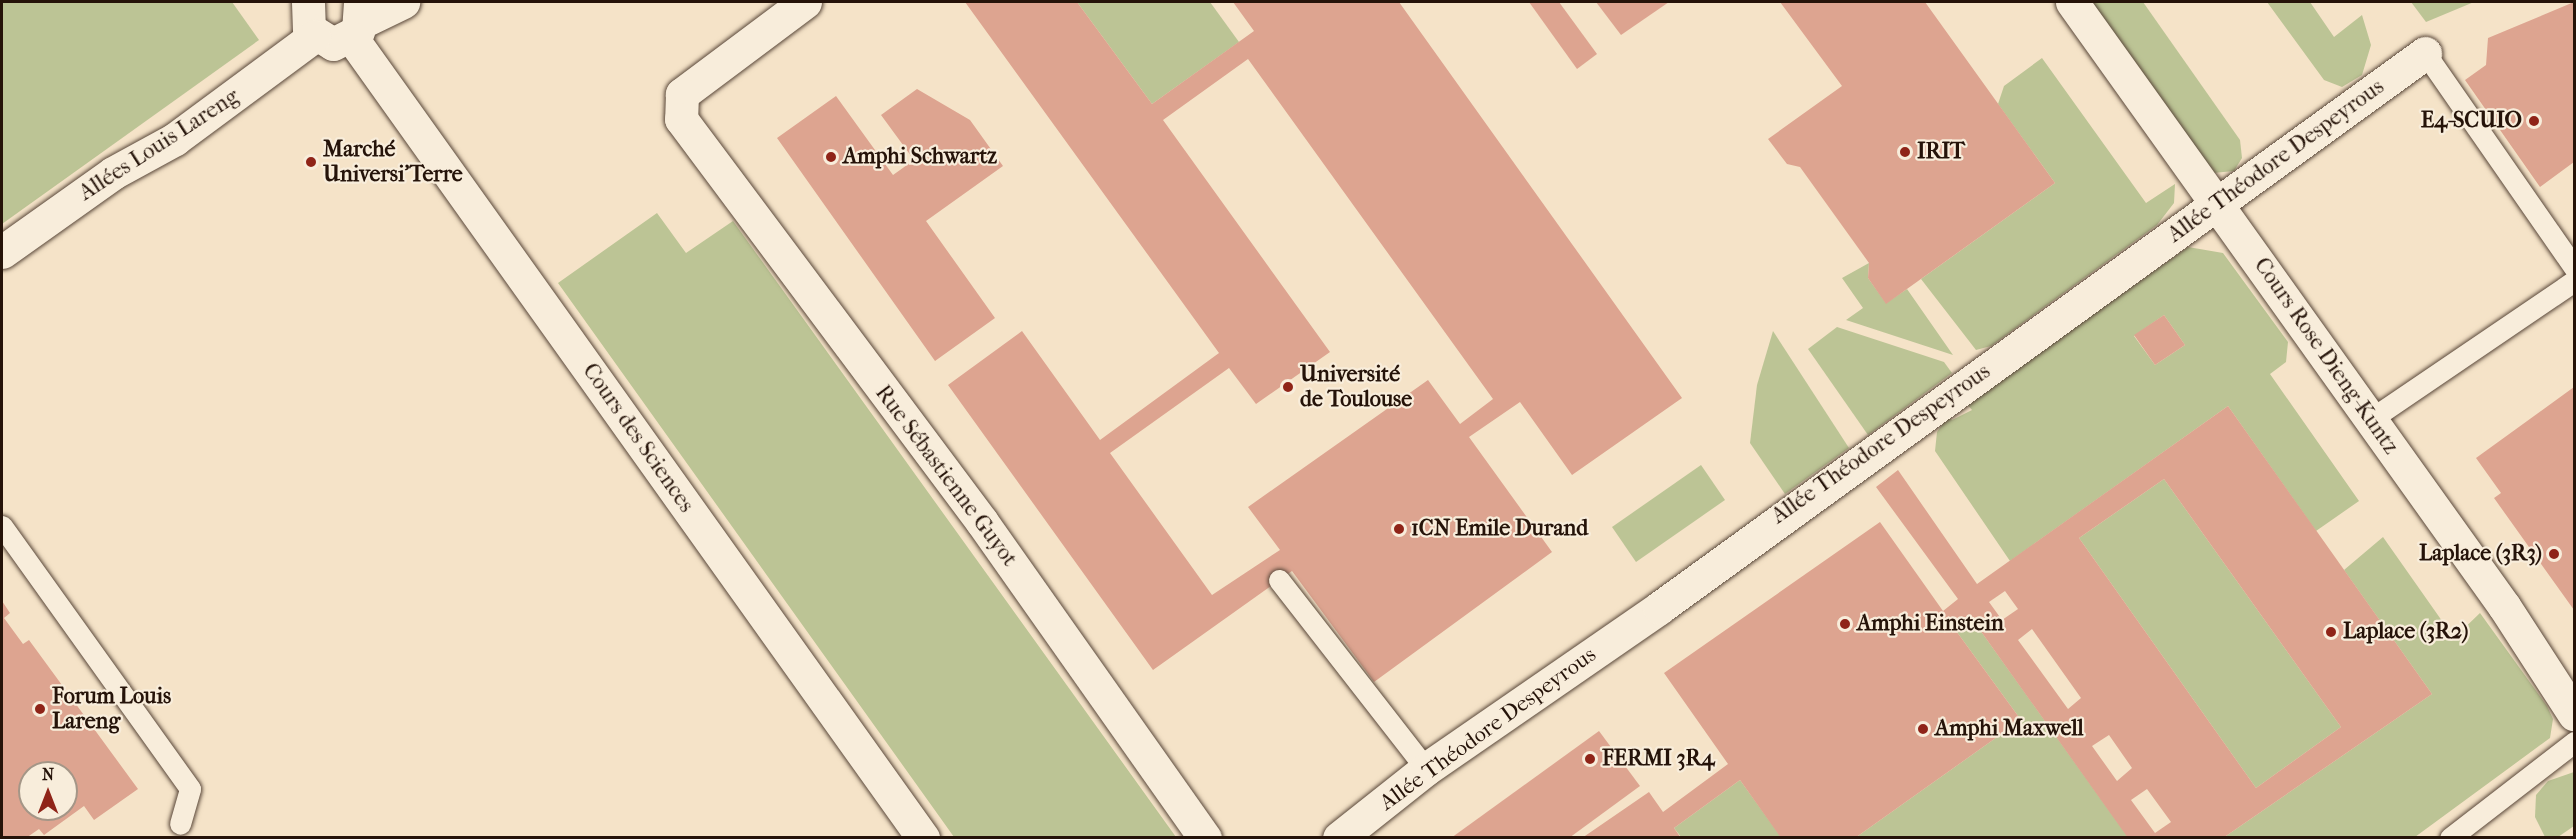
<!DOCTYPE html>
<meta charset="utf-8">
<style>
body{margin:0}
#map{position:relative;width:2576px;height:839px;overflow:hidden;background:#f5e3c8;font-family:"IM FELL French Canon",serif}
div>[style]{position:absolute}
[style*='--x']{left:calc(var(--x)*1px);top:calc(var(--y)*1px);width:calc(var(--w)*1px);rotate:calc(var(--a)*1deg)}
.green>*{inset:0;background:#bcc495}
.building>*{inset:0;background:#dda490}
.roads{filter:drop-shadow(0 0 2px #594739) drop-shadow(0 0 2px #594739)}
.lane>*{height:21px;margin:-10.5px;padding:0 10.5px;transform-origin:10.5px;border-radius:10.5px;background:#f8eddb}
.street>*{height:33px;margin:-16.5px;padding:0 16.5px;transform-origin:16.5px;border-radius:16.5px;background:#f8eddb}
.dots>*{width:16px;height:16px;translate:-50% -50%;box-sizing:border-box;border:3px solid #f8eddb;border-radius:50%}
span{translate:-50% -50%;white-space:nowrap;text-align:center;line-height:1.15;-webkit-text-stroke:4.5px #f8eddb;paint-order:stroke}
.poi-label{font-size:22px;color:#251309;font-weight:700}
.right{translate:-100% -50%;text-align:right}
.left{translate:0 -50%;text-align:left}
.street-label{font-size:22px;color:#251309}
.frame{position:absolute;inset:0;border:3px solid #251309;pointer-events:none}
.north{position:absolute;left:18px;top:761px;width:60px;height:60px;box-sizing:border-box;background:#f8eddb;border:2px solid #a49687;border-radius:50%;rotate:0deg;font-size:16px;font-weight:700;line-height:24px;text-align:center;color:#251309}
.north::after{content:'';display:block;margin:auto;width:21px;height:27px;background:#8f2418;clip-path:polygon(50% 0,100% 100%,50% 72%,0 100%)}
</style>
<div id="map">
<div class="green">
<div style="clip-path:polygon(2px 2px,232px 2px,259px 40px,2px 224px)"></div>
<div style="clip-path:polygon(1077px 2px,1210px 2px,1239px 42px,1152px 104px)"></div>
<div style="clip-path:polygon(2085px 2px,2143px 2px,2240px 140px,2242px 158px,2234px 171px,2213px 173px)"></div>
<div style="clip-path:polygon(2267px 2px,2310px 2px,2334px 37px,2362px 15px,2371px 45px,2362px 75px,2342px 87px,2324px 80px)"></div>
<div style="clip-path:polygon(2411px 2px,2474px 2px,2426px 22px)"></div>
<div style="clip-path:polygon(2042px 58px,2146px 203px,2175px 184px,2174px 203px,2157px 225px,1991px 346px,1976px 350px,1921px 279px,2055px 183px,1998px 104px,2004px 86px)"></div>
<div style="clip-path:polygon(657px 213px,686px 253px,733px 221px,1176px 837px,954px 837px,558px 283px)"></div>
<div style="clip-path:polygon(evenodd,2188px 247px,2223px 253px,2288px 342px,2286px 362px,2270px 374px,2359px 501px,2316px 531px,2228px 406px,2010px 561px,1935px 451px,1937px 432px,1948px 416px,1952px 420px,1972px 410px,1967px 404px,2188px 247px,2164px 315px,2185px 345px,2155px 365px,2134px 336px,2164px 315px)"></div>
<div style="clip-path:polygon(1869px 263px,1868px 278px,1886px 303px,1907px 289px,1953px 355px,1846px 320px,1863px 308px,1842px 278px)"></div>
<div style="clip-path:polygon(1837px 327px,1944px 362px,1952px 373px,1868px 435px,1808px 349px)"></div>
<div style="clip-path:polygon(1773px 331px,1849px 448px,1785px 494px,1750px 443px,1757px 385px)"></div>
<div style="clip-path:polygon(1701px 465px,1725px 500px,1636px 562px,1612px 527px)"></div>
<div style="clip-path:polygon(2164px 479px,2341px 727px,2256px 788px,2079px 538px)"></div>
<div style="clip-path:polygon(2383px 537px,2454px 638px,2480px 613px,2547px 706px,2553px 719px,2550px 738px,2415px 837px,2223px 838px,2432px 694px,2344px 570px)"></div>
<div style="clip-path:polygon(1970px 616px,2128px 837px,1855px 838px,2021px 720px,1954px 628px)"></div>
<div style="clip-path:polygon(2574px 772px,2574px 826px,2558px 837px,2545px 837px,2535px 817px,2536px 795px,2548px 781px)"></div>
<div style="clip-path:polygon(1740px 780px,1781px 837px,1681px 837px,1674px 828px)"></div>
</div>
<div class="building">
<div style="clip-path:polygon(evenodd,965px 2px,1077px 2px,1152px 104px,1254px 31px,1233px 2px,1399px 2px,1682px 398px,1572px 475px,1520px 402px,1469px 437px,1552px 552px,1374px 682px,1292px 571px,1153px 670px,948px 385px,1022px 331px,1100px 440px,1219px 353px,965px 2px,1248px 59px,1493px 399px,1460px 424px,1428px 380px,1248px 507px,1280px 550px,1212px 595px,1110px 453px,1229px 368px,1256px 404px,1330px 352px,1163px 120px,1248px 59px)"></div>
<div style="clip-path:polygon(1529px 2px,1559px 2px,1597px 54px,1577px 69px)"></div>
<div style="clip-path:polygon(1596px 2px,1669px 2px,1621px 35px)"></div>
<div style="clip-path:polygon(1780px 2px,1925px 2px,2055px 183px,1886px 304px,1868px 278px,1869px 263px,1800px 167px,1787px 164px,1768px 139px,1842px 86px)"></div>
<div style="clip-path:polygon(2574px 2px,2574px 162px,2540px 187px,2465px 80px,2486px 65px,2488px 38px)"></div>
<div style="clip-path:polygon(917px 89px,970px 120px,1003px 166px,926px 221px,995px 318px,935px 361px,777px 138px,836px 96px,893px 175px,914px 160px,881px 115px)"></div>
<div style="clip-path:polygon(2164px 315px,2185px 345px,2155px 365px,2134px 335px)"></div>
<div style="clip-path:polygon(2574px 387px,2573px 496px,2574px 610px,2494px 498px,2501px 493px,2476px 458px)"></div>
<div style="clip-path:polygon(evenodd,2228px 406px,2432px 694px,2223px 838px,2128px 838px,1970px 616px,1954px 628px,2021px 720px,1855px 838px,1781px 838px,1740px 780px,1674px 828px,1681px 838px,1582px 838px,1649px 792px,1663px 812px,1728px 764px,1664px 673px,1880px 522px,1943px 611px,1958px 599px,1876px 487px,1898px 470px,1977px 584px,2228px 406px,2164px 479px,2341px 727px,2256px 788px,2079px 538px,2164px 479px,2228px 406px,2005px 591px,2018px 609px,2002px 620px,1989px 602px,2005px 591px,2228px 406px,2032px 629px,2081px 698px,2068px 709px,2018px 640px,2032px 629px,2228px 406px,2109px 735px,2132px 768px,2117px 781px,2092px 746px,2109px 735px,2228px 406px,2147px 789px,2171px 822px,2155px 833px,2131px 800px,2147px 789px)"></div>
<div style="clip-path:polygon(evenodd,2px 601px,10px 613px,4px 618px,23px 644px,29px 640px,138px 789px,94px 820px,84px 806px,44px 835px,39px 829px,26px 838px,2px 838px,2px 601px,30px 773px,66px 773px,66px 809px,30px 809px,30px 773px)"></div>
<div style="clip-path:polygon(1599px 731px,1640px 786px,1569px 838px,1451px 838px)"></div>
</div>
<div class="roads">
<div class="lane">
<div style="--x:2425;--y:53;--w:261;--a:55.2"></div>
<div style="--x:2371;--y:419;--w:245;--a:-34.2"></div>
<div style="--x:2;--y:526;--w:323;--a:54.4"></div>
<div style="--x:190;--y:789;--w:36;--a:106"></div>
<div style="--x:1279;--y:580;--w:239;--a:52.1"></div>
<div style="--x:2450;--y:838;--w:157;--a:-37.7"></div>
</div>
<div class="street">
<div style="--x:308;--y:2;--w:27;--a:88"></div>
<div style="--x:309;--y:29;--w:28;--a:32"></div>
<div style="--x:333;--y:44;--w:28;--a:-27"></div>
<div style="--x:358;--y:31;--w:29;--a:-86"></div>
<div style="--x:805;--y:2;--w:154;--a:143.2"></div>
<div style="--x:682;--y:94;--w:25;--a:92"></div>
<div style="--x:681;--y:119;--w:503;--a:53.24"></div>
<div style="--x:982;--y:522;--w:387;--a:54.8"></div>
<div style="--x:2072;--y:2;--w:743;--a:54.43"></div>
<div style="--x:2504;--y:606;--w:129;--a:57.1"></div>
<div style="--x:362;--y:22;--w:46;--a:-26"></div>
<div style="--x:352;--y:38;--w:983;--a:54.48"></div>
<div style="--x:2;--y:252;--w:136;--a:-35.4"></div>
<div style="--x:113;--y:173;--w:71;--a:-28.7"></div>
<div style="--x:175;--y:139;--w:173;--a:-36.5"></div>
<div style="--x:1339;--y:838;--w:111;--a:-38.4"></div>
<div style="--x:1426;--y:769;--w:283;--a:-34.6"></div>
<div style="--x:1659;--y:608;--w:946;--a:-35.92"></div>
</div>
</div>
<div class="dots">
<div style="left:2534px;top:121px;background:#8f2418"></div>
<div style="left:1905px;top:152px;background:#8f2418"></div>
<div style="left:831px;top:157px;background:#8f2418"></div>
<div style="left:311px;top:162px;background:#8f2418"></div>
<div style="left:1288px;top:387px;background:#8f2418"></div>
<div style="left:1399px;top:529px;background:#8f2418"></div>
<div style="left:2554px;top:554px;background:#8f2418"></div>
<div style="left:1845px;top:624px;background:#8f2418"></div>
<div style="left:2331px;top:632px;background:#8f2418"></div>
<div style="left:40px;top:709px;background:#8f2418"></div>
<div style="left:1923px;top:729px;background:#8f2418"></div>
<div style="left:1590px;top:759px;background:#8f2418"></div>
</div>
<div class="poi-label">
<span class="right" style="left:2522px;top:121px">E4-SCUIO</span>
<span class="left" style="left:323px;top:162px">Marché<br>Universi'Terre</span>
<span class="left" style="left:1917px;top:152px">IRIT</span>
<span class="left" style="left:843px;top:157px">Amphi Schwartz</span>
<span class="left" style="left:1300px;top:387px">Université<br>de Toulouse</span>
<span class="left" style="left:1411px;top:529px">1CN Emile Durand</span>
<span class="right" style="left:2542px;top:554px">Laplace (3R3)</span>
<span class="left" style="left:1857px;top:624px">Amphi Einstein</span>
<span class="left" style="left:2343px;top:632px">Laplace (3R2)</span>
<span class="left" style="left:52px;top:709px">Forum Louis<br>Lareng</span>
<span class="left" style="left:1935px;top:729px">Amphi Maxwell</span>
<span class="left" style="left:1602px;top:759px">FERMI 3R4</span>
</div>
<div class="street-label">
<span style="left:159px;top:145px;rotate:-33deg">Allées Louis Lareng</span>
<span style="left:2276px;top:161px;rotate:-36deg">Allée Théodore Despeyrous</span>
<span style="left:2326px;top:356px;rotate:55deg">Cours Rose Dieng-Kuntz</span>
<span style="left:638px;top:438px;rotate:55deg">Cours des Sciences</span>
<span style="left:1881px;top:444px;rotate:-35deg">Allée Théodore Despeyrous</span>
<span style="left:946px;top:476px;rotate:53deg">Rue Sébastienne Guyot</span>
<span style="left:1488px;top:729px;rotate:-36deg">Allée Théodore Despeyrous</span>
</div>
<div class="frame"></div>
<div class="north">N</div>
</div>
